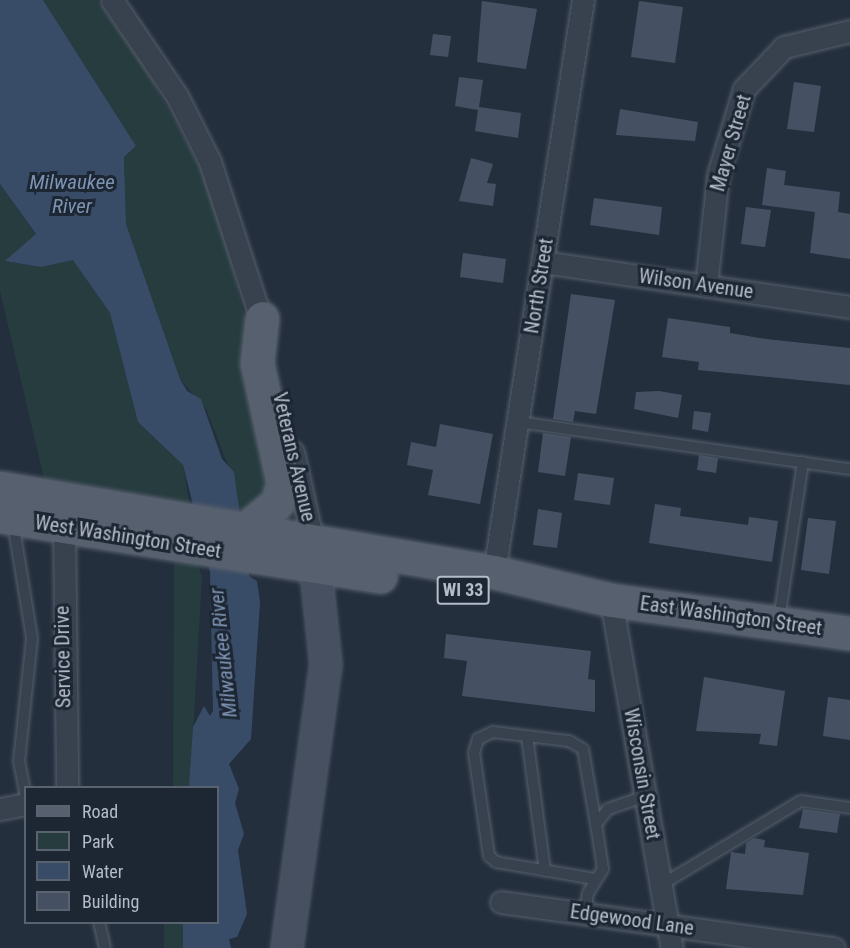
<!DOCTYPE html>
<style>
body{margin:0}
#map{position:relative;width:850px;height:948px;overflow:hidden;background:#242f3e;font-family:"Roboto Condensed",sans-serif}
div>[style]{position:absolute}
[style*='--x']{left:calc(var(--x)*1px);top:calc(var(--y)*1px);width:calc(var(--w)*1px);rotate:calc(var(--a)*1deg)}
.green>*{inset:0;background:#263c3f}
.water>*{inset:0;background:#394c67}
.building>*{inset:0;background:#455162}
.roads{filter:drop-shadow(0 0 2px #565f6c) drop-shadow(0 0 2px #565f6c)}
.lane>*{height:10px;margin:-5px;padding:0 5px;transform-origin:5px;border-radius:5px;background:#38414e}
.street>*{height:21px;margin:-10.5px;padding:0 10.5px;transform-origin:10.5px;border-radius:10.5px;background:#38414e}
.secondary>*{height:30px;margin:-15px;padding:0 15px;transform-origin:15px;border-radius:15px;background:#465061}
.primary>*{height:33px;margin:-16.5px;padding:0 16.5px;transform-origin:16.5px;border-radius:16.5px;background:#56606e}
span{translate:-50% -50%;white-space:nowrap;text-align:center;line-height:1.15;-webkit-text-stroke:6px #1d2633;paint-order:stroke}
.shield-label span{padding:2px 4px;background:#1d2633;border:2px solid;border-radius:4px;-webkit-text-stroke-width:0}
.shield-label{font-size:18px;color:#b4bcc9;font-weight:700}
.street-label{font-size:20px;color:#b4bcc9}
.water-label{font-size:21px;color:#7c92b1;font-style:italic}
.legend{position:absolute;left:24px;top:786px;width:195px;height:138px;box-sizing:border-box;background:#1d2633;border:2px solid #59626f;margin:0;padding:8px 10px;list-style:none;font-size:18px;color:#b4bcc9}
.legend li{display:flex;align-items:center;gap:12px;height:30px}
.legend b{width:30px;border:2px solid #59626f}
</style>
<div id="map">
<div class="green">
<div style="clip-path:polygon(43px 0,97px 0,142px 62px,201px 169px,223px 229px,249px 336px,269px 491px,245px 509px,238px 509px,237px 488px,206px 409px,180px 379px,126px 224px,124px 157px,136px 146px)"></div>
<div style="clip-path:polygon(0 184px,36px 235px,6px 261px,41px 267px,73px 259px,110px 313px,138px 422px,183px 465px,190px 507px,45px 483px,0 291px)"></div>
<div style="clip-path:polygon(174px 555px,195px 558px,202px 576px,190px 787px,173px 788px)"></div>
<div style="clip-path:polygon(164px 923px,183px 923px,183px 948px,164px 948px)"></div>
</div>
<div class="water">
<div style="clip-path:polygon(0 0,43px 0,136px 146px,124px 157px,126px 224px,180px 379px,187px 391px,201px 399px,222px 459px,234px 472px,249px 576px,257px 581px,260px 602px,251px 739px,229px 764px,239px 789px,235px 803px,244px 834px,238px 850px,247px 914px,237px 937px,229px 939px,231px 948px,183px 948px,183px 923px,218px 922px,218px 788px,189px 787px,193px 727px,204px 706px,210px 716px,213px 711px,210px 572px,183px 465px,138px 422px,110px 313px,73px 260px,41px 267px,5px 261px,36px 234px,0 184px)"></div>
</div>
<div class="building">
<div style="clip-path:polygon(482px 1px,537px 9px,526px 69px,477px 62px)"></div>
<div style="clip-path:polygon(639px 1px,683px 7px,675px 63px,631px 57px)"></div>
<div style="clip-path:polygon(433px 34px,451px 36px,448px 57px,430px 55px)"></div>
<div style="clip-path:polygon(459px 77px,483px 80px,479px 107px,521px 113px,518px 138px,475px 131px,478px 110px,455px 106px)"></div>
<div style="clip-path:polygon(794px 82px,821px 86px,814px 132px,787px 129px)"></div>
<div style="clip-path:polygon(620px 109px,698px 122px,695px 141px,616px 135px)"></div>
<div style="clip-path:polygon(471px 158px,493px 164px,487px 183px,496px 184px,493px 206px,459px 201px)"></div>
<div style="clip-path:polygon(767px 168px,786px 171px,784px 185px,840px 192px,838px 212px,850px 214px,850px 259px,810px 253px,815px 212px,762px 205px)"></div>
<div style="clip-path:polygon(594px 198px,662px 207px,659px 235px,590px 225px)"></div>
<div style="clip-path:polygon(746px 207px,771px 210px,765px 247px,741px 244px)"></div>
<div style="clip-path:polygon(463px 253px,506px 259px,503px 283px,460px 277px)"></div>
<div style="clip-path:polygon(571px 294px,615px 300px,596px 414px,575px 411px,573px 422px,553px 419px)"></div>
<div style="clip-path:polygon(668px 318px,730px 327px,730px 333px,766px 339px,850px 348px,850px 385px,698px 370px,699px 362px,662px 357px)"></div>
<div style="clip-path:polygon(659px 391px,682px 395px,678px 418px,634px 409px,636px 392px)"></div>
<div style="clip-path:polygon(694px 411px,711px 413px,708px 432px,692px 429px)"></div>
<div style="clip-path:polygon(440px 424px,493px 434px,480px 504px,428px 495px,433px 470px,407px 465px,411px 442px,436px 447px)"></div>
<div style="clip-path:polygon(543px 433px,571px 437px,565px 476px,538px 472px)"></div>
<div style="clip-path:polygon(699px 455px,718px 458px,716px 473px,697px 470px)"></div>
<div style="clip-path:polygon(578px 473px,614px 478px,610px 505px,574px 500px)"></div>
<div style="clip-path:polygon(655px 504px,681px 508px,680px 516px,748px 525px,749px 517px,778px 521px,772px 562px,649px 543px)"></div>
<div style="clip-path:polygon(538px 509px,562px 513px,557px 548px,533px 545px)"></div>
<div style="clip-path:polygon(808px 518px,836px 521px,829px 574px,801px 570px)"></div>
<div style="clip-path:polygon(446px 634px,591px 651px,588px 679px,595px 680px,595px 712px,462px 696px,467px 661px,444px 658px)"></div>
<div style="clip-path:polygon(704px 677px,785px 691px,777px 746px,759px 744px,761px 734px,696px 731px)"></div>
<div style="clip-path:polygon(828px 697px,850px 700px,850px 740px,823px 736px)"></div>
<div style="clip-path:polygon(803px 809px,840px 814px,837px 833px,799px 828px)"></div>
<div style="clip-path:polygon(754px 838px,765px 840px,764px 847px,809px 853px,803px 895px,726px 889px,731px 852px,745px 854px,746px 843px)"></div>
</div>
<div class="roads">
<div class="lane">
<div style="--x:518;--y:422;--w:335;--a:8.1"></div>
<div style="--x:13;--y:522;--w:118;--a:80.7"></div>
<div style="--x:32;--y:638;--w:124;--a:96"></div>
<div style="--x:19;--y:761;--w:37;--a:79"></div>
<div style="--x:779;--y:619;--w:159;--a:-81.3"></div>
<div style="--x:527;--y:736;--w:136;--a:82.4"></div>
<div style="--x:595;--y:879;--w:100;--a:-170.3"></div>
<div style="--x:496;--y:862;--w:9;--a:-139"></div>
<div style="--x:489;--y:856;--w:104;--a:-98.3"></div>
<div style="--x:474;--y:753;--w:15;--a:-74"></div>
<div style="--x:478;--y:739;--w:17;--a:-25"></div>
<div style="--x:493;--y:732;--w:77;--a:6.8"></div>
<div style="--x:569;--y:741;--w:16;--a:30"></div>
<div style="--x:583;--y:749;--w:76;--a:80.2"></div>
<div style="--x:661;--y:885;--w:163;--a:-31"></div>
<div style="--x:801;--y:801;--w:49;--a:8.1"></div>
<div style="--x:585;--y:914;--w:21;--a:-82"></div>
<div style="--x:588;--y:893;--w:28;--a:-58"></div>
<div style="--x:603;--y:869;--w:46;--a:-98.8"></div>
<div style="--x:596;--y:824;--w:19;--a:-51"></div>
<div style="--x:608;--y:809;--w:40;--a:-18.9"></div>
<div style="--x:99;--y:922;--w:27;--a:77"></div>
</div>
<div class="street">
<div style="--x:112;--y:0;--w:116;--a:55.9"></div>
<div style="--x:177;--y:96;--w:74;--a:63.4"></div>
<div style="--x:210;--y:162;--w:175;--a:72"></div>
<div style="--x:542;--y:262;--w:311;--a:8.3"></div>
<div style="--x:706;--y:286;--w:112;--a:-83.8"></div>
<div style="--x:718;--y:175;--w:90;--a:-73.2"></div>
<div style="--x:744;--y:89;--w:58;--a:-46.4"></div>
<div style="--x:784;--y:47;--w:68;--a:-13.6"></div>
<div style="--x:293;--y:452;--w:92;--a:77.5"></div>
<div style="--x:64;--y:526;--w:262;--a:89.3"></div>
<div style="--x:494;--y:572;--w:579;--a:-81.16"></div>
<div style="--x:611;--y:600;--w:353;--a:80.1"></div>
<div style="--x:0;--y:809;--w:26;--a:-11"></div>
<div style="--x:501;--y:902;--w:336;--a:7.9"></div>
</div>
<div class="secondary">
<div style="--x:287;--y:948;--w:286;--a:-82.2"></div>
<div style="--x:326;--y:665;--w:123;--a:-96.1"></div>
</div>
<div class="primary">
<div style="--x:0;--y:488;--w:501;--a:9.65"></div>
<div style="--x:494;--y:572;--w:120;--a:13.5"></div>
<div style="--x:611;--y:600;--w:241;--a:7.9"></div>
<div style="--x:0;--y:516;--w:385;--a:9"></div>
<div style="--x:244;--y:530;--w:43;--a:-39.3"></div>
<div style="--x:277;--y:503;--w:21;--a:-73"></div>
<div style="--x:283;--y:483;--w:123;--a:-102.2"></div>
<div style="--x:257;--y:363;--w:45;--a:-83.7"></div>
</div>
</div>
<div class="shield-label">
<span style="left:463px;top:590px">WI 33</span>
</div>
<div class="street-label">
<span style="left:731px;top:143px;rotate:-74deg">Mayer Street</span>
<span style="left:696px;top:284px;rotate:8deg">Wilson Avenue</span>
<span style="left:539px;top:286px;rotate:-81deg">North Street</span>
<span style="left:294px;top:457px;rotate:77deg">Veterans Avenue</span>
<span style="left:128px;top:537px;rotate:9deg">West Washington Street</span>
<span style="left:731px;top:616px;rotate:8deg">East Washington Street</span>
<span style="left:63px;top:657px;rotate:-91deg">Service Drive</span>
<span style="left:642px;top:774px;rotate:80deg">Wisconsin Street</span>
<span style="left:632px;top:920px;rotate:8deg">Edgewood Lane</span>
</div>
<div class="water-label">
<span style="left:72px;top:194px">Milwaukee<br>River</span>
<span style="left:223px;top:653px;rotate:-96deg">Milwaukee River</span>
</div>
<ul class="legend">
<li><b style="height:8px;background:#56606e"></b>Road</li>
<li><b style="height:16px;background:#263c3f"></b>Park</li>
<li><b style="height:16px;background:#394c67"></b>Water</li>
<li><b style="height:16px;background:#455162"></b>Building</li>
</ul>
</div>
